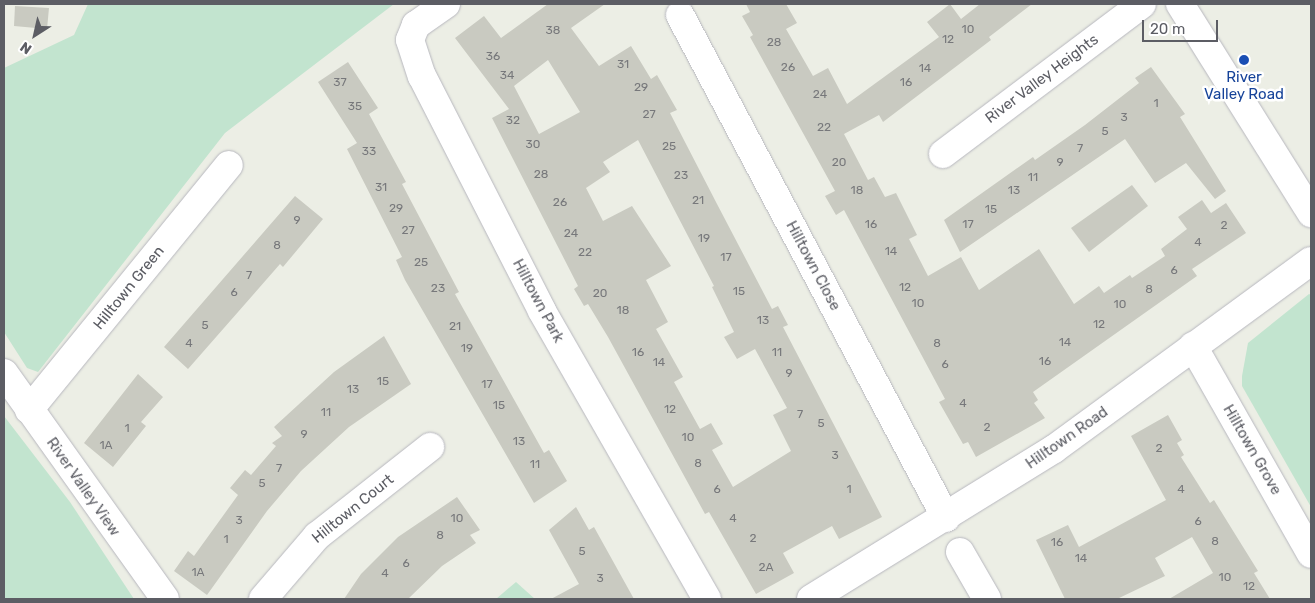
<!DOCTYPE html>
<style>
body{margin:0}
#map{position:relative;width:1315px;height:603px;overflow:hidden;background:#eceee5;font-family:Rubik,sans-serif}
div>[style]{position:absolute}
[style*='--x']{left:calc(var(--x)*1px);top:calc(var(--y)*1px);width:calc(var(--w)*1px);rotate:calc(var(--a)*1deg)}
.green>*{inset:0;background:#c2e4cf}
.building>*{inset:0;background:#c9cac1}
.roads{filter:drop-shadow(0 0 1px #b7b7be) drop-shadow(0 0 1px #b7b7be)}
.street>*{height:28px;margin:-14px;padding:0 14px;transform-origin:14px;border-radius:14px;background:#fff}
.secondary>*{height:28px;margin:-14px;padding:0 14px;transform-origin:14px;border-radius:14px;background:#fff}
.dots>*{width:14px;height:14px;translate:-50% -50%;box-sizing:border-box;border:2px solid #fff;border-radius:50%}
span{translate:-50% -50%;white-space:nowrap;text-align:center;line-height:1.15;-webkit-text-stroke:5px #fff;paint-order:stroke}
.number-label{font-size:12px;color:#77787b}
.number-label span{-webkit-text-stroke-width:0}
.transit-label{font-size:15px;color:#164399}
.street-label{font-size:15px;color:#5c5d64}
.frame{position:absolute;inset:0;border:5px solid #5c5d64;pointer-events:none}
.north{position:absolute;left:10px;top:10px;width:50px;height:50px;-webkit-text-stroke:4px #fff;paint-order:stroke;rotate:215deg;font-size:14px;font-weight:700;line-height:20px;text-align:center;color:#5c5d64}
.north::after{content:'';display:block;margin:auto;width:18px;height:22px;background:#5c5d64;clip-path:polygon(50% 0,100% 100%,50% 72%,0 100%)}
.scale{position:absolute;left:1142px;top:20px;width:76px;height:22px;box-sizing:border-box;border:2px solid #5c5d64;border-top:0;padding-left:6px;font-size:15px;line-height:18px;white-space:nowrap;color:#5c5d64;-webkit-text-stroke:4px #fff;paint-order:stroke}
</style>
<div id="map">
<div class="green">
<div style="clip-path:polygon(88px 4px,394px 4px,225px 133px,38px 372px,27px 368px,4px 332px,4px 68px,74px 35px)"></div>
<div style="clip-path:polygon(1309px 294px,1311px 295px,1311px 507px,1242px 386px,1242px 376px,1248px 343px)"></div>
<div style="clip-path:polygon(4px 416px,70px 502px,134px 599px,4px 599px)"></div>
<div style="clip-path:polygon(516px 582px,535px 599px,496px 599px)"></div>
</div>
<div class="building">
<div style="clip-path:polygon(evenodd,548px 4px,605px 4px,571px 28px,599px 66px,631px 46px,651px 79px,657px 75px,677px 110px,670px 113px,717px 204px,772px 309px,778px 306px,788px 325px,783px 327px,882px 517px,839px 539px,832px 526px,783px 553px,794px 573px,756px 594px,709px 512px,705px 514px,608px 337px,588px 304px,584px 306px,574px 289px,578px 286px,492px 118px,509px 109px,455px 38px,484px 16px,501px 38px,548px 4px,548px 60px,580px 112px,539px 134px,514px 86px,548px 60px,548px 4px,638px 140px,714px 286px,712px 287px,734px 332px,724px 337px,737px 359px,755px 349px,787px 408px,773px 415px,791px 451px,733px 487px,712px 450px,723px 444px,711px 423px,700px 429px,674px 382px,683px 377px,656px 329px,668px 322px,646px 280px,671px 266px,632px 206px,603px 221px,586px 188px,610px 172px,603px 162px,638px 140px)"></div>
<div style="clip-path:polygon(746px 4px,786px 4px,797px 23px,786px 29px,813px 76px,828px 68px,847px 104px,939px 37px,927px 22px,950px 4px,961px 19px,980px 4px,1032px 4px,989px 37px,991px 40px,883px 122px,879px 115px,844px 134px,868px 180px,874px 177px,885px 197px,896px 193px,917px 235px,909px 239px,928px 276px,961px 257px,979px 290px,1039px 249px,1074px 304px,1099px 286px,1104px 293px,1130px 275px,1132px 278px,1165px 256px,1161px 249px,1187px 229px,1178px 217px,1202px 200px,1211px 213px,1226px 203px,1246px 233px,1192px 269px,1197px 276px,1033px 392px,1038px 400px,1034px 403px,1045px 418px,976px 457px,968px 442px,963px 444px,939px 402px,945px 399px,844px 210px,836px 215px,825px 196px,835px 191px,750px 37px,753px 35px,742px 16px,750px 12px)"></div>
<div style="clip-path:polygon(15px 6px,49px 8px,47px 29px,14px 26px)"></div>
<div style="clip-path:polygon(348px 62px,378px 108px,369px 114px,406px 182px,402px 184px,459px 292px,455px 294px,544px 453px,549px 450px,567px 481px,534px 503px,405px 280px,396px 260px,402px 257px,347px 149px,357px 143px,318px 82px)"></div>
<div style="clip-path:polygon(1151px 67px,1185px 114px,1180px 117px,1226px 191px,1215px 199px,1186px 163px,1155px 183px,1125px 139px,960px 252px,944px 220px,1033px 157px,1035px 160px,1085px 125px,1139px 83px,1135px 78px)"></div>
<div style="clip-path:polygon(1132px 185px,1148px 206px,1089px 252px,1071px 228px)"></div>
<div style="clip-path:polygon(295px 196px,323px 219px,283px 267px,280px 264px,188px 369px,164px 347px)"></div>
<div style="clip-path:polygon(384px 336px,411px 384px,349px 427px,301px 471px,267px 511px,207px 595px,174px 571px,188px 551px,194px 556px,238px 495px,230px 488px,245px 470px,251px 475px,276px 446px,272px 443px,282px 436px,274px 427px,334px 372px)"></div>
<div style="clip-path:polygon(138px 374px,163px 397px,141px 422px,146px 426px,113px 467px,84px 443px)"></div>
<div style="clip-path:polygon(1168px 415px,1182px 440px,1177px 443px,1184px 455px,1181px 457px,1210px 503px,1214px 500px,1235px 534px,1258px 571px,1254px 573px,1270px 599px,1169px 599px,1213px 573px,1192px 537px,1155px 558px,1165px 576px,1117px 599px,1065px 599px,1036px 540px,1068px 525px,1079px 547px,1166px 500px,1131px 436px)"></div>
<div style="clip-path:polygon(457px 497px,480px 530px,470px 535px,476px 543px,442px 566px,408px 599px,344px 599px,361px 574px,398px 537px)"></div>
<div style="clip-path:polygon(576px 507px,589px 530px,594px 527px,634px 599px,551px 599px,579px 584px,549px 530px)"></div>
</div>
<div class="roads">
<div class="street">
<div style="--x:446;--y:4;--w:37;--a:145"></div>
<div style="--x:416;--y:25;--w:16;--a:112"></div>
<div style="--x:410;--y:40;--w:38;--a:72"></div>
<div style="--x:422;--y:76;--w:264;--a:62.9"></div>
<div style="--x:542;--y:311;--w:332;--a:60.2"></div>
<div style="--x:680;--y:15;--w:569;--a:62.13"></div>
<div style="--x:943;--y:154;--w:249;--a:-37"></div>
<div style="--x:1193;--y:346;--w:239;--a:60.4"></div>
<div style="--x:4;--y:373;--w:277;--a:54.5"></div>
<div style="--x:29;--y:410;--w:316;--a:-50.8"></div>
<div style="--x:960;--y:552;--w:54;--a:60.1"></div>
<div style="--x:263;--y:599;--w:83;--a:-49.4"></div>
<div style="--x:317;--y:536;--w:144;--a:-38.2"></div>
<div style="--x:811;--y:599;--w:286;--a:-31.7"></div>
<div style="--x:1054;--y:449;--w:318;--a:-36.2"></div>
</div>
<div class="secondary">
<div style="--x:1180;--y:4;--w:247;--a:57.9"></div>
</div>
</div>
<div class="dots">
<div style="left:1244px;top:60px;background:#1a4fb4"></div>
</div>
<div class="number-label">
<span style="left:968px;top:30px">10</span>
<span style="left:553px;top:31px">38</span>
<span style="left:948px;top:40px">12</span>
<span style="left:774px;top:43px">28</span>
<span style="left:493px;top:57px">36</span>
<span style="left:623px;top:65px">31</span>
<span style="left:788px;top:68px">26</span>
<span style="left:925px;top:69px">14</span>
<span style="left:507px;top:76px">34</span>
<span style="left:340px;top:83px">37</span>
<span style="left:906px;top:83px">16</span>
<span style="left:641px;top:88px">29</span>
<span style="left:820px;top:95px">24</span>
<span style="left:1156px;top:104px">1</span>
<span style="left:355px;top:107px">35</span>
<span style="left:649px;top:115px">27</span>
<span style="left:1124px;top:118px">3</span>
<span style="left:513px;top:121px">32</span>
<span style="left:824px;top:128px">22</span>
<span style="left:1105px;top:132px">5</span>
<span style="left:533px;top:145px">30</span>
<span style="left:669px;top:147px">25</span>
<span style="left:1080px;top:149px">7</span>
<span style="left:369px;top:152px">33</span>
<span style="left:839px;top:163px">20</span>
<span style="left:1060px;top:163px">9</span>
<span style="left:541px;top:175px">28</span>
<span style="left:681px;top:176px">23</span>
<span style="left:1033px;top:178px">11</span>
<span style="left:381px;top:188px">31</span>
<span style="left:857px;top:191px">18</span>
<span style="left:1014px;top:191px">13</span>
<span style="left:698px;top:201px">21</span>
<span style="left:560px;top:203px">26</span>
<span style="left:396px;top:209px">29</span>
<span style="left:991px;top:210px">15</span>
<span style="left:297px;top:221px">9</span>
<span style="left:871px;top:225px">16</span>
<span style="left:968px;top:225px">17</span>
<span style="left:1224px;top:226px">2</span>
<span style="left:408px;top:231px">27</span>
<span style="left:571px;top:234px">24</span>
<span style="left:704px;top:239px">19</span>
<span style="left:1198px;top:243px">4</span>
<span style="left:277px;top:246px">8</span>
<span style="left:891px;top:252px">14</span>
<span style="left:585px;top:253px">22</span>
<span style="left:726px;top:258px">17</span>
<span style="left:421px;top:263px">25</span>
<span style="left:1174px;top:271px">6</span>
<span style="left:249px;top:276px">7</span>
<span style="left:905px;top:288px">12</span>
<span style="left:438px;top:289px">23</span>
<span style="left:1149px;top:290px">8</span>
<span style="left:739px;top:292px">15</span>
<span style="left:234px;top:293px">6</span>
<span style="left:600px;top:294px">20</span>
<span style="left:918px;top:304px">10</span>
<span style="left:1120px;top:305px">10</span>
<span style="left:623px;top:311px">18</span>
<span style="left:763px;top:321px">13</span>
<span style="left:1099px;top:325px">12</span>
<span style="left:205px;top:326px">5</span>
<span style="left:455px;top:327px">21</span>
<span style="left:1065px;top:343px">14</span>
<span style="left:189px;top:344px">4</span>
<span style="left:937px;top:344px">8</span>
<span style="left:467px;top:349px">19</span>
<span style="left:638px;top:353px">16</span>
<span style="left:777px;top:353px">11</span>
<span style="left:1045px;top:362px">16</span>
<span style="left:659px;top:363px">14</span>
<span style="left:945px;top:365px">6</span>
<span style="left:789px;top:374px">9</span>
<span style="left:383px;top:382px">15</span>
<span style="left:487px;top:385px">17</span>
<span style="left:353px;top:390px">13</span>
<span style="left:963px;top:404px">4</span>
<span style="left:499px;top:406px">15</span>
<span style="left:670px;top:410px">12</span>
<span style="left:326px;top:413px">11</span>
<span style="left:800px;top:415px">7</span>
<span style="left:821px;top:424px">5</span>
<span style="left:987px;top:428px">2</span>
<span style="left:127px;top:429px">1</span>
<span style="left:304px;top:435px">9</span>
<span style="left:688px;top:438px">10</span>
<span style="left:519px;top:442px">13</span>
<span style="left:106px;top:446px">1A</span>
<span style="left:1159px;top:449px">2</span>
<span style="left:835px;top:456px">3</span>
<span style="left:698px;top:464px">8</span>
<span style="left:535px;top:465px">11</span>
<span style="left:279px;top:469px">7</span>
<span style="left:262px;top:484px">5</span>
<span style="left:717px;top:490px">6</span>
<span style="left:849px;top:490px">1</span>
<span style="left:1181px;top:490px">4</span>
<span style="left:457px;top:519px">10</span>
<span style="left:733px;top:519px">4</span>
<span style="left:239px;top:521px">3</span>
<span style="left:1198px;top:522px">6</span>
<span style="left:440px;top:536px">8</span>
<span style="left:753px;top:539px">2</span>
<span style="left:226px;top:540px">1</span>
<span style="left:1215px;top:542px">8</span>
<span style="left:1057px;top:543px">16</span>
<span style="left:582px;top:552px">5</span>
<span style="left:1081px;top:559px">14</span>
<span style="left:406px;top:564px">6</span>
<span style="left:766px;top:568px">2A</span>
<span style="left:198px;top:573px">1A</span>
<span style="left:385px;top:574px">4</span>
<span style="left:1225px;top:578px">10</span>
<span style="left:600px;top:579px">3</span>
<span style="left:1249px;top:587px">12</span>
</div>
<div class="transit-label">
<span style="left:1244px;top:86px">River<br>Valley Road</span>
</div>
<div class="street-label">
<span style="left:1042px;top:79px;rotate:-37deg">River Valley Heights</span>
<span style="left:813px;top:266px;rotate:62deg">Hilltown Close</span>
<span style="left:129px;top:288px;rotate:-51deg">Hilltown Green</span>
<span style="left:538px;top:301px;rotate:62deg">Hilltown Park</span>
<span style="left:1067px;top:438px;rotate:-35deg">Hilltown Road</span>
<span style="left:1252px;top:450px;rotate:60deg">Hilltown Grove</span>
<span style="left:83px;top:487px;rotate:55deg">River Valley View</span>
<span style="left:353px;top:509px;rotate:-39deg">Hilltown Court</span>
</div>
<div class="frame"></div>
<div class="north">N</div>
<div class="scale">20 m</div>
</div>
